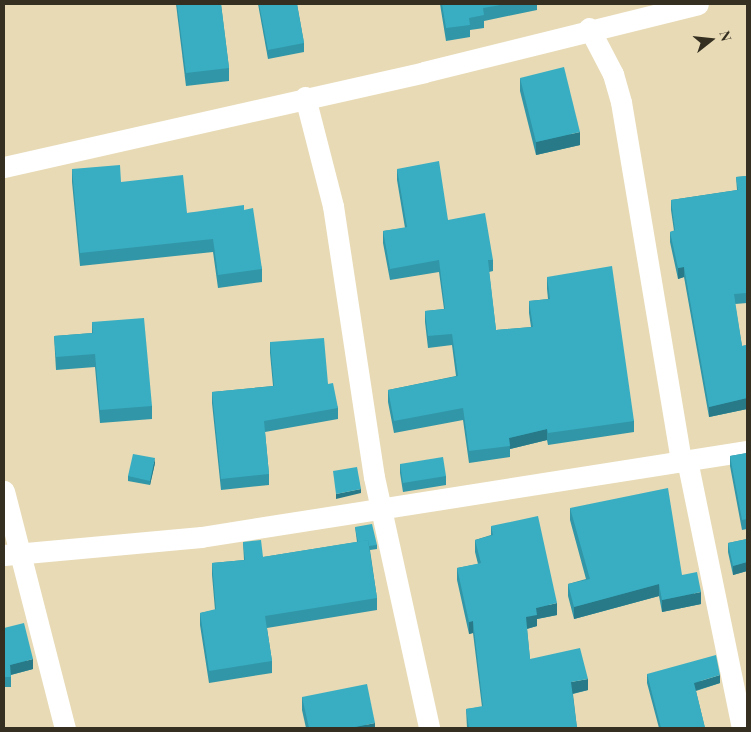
<!DOCTYPE html>
<style>
body{margin:0}
#map{position:relative;width:751px;height:732px;overflow:hidden;background:#e7dab5;font-family:"Playfair Display",serif}
div>[style]{position:absolute}
[style*='--x']{left:calc(var(--x)*1px);top:calc(var(--y)*1px);width:calc(var(--w)*1px);rotate:calc(var(--a)*1deg)}
.minor>*{height:21px;margin:-10.5px;padding:0 10.5px;transform-origin:10.5px;border-radius:10.5px;background:#fff}
.wall>*{inset:0;background:#3196a7}
.shaded-wall>*{inset:0;background:#287a88}
.building>*{inset:0;background:#39aec2}
span{translate:-50% -50%;white-space:nowrap;text-align:center;line-height:1.15;-webkit-text-stroke:5px #e7dab5;paint-order:stroke}
.frame{position:absolute;inset:0;border:5px solid #342f21;pointer-events:none}
.north{position:absolute;left:686px;top:15px;width:50px;height:50px;-webkit-text-stroke:4px #e7dab5;paint-order:stroke;rotate:74deg;font-size:14px;font-weight:700;line-height:20px;text-align:center;color:#342f21}
.north::after{content:'';display:block;margin:auto;width:18px;height:22px;background:#342f21;clip-path:polygon(50% 0,100% 100%,50% 72%,0 100%)}
</style>
<div id="map">
<div class="minor">
<div style="--x:589;--y:28;--w:52;--a:62.4"></div>
<div style="--x:613;--y:74;--w:29;--a:74"></div>
<div style="--x:621;--y:102;--w:365;--a:80.5"></div>
<div style="--x:305;--y:97;--w:113;--a:75.6"></div>
<div style="--x:333;--y:206;--w:274;--a:81.4"></div>
<div style="--x:374;--y:477;--w:257;--a:77.6"></div>
<div style="--x:4;--y:167;--w:431;--a:-12.7"></div>
<div style="--x:424;--y:72;--w:282;--a:-13.9"></div>
<div style="--x:687;--y:460;--w:274;--a:78.4"></div>
<div style="--x:4;--y:491;--w:245;--a:75.6"></div>
<div style="--x:4;--y:555;--w:198;--a:-5.2"></div>
<div style="--x:201;--y:537;--w:553;--a:-8.95"></div>
</div>
<div class="wall">
<div style="clip-path:polygon(176px 4px,221px 4px,229px 68px,229px 81px,186px 86px)"></div>
<div style="clip-path:polygon(258px 4px,297px 4px,304px 43px,304px 52px,268px 59px)"></div>
<div style="clip-path:polygon(440px 4px,542px 4px,537px 5px,537px 10px,484px 21px,484px 28px,470px 30px,470px 37px,446px 41px)"></div>
<div style="clip-path:polygon(520px 78px,580px 145px,536px 155px,520px 91px)"></div>
<div style="clip-path:polygon(72px 169px,121px 182px,187px 213px,244px 210px,262px 269px,262px 282px,218px 288px,213px 252px,80px 266px,72px 182px)"></div>
<div style="clip-path:polygon(397px 169px,448px 220px,493px 260px,493px 271px,489px 272px,496px 330px,531px 327px,529px 313px,529px 301px,548px 299px,547px 289px,547px 277px,634px 421px,634px 432px,548px 445px,547px 440px,510px 449px,510px 457px,469px 463px,463px 420px,394px 433px,388px 402px,388px 390px,456px 376px,452px 345px,428px 348px,425px 322px,425px 311px,444px 309px,439px 272px,390px 280px,383px 243px,383px 231px,405px 228px,397px 180px)"></div>
<div style="clip-path:polygon(747px 176px,747px 303px,735px 304px,742px 346px,747px 345px,747px 409px,709px 417px,684px 277px,678px 279px,670px 242px,670px 232px,674px 231px,671px 210px,671px 200px,737px 190px,736px 177px)"></div>
<div style="clip-path:polygon(92px 322px,152px 406px,152px 419px,100px 423px,95px 367px,56px 370px,54px 336px,92px 333px)"></div>
<div style="clip-path:polygon(270px 342px,328px 384px,338px 408px,338px 419px,265px 432px,269px 474px,269px 485px,221px 490px,212px 403px,212px 392px,273px 386px,270px 353px)"></div>
<div style="clip-path:polygon(747px 453px,747px 529px,742px 530px,730px 466px,730px 456px)"></div>
<div style="clip-path:polygon(155px 463px,150px 485px,128px 481px,128px 476px)"></div>
<div style="clip-path:polygon(400px 464px,446px 476px,446px 485px,403px 492px,400px 473px)"></div>
<div style="clip-path:polygon(570px 508px,682px 575px,701px 604px,662px 612px,659px 596px,574px 619px,568px 596px,568px 584px,586px 579px,570px 520px)"></div>
<div style="clip-path:polygon(491px 526px,557px 615px,537px 619px,537px 626px,527px 629px,530px 659px,588px 690px,573px 694px,577px 728px,467px 728px,466px 709px,482px 707px,473px 633px,469px 634px,457px 580px,457px 568px,478px 564px,475px 552px,475px 540px,491px 535px)"></div>
<div style="clip-path:polygon(355px 527px,377px 545px,377px 549px,370px 550px,377px 598px,377px 610px,267px 628px,272px 661px,272px 673px,209px 683px,200px 625px,200px 613px,215px 610px,212px 575px,212px 563px,244px 560px,243px 542px,263px 557px,357px 542px)"></div>
<div style="clip-path:polygon(747px 539px,747px 571px,733px 575px,728px 552px,728px 543px)"></div>
<div style="clip-path:polygon(4px 628px,33px 669px,11px 675px,11px 687px,4px 687px)"></div>
<div style="clip-path:polygon(647px 674px,720px 683px,696px 691px,705px 728px,659px 728px,647px 683px)"></div>
<div style="clip-path:polygon(302px 697px,375px 728px,306px 728px,302px 710px)"></div>
</div>
<div class="shaded-wall">
<div style="clip-path:polygon(580px 132px,580px 145px,536px 155px,536px 142px)"></div>
<div style="clip-path:polygon(684px 267px,684px 277px,678px 279px,678px 268px)"></div>
<div style="clip-path:polygon(747px 398px,747px 409px,709px 417px,709px 407px)"></div>
<div style="clip-path:polygon(547px 429px,547px 440px,510px 449px,509px 438px)"></div>
<div style="clip-path:polygon(155px 458px,155px 463px,150px 485px,150px 481px)"></div>
<div style="clip-path:polygon(361px 489px,361px 493px,336px 499px,336px 494px)"></div>
<div style="clip-path:polygon(747px 562px,747px 571px,733px 575px,733px 566px)"></div>
<div style="clip-path:polygon(659px 584px,659px 596px,574px 619px,574px 607px)"></div>
<div style="clip-path:polygon(701px 592px,701px 604px,662px 612px,662px 600px)"></div>
<div style="clip-path:polygon(557px 603px,557px 615px,537px 619px,537px 626px,526px 629px,526px 617px,536px 608px)"></div>
<div style="clip-path:polygon(473px 621px,473px 633px,469px 634px,469px 622px)"></div>
<div style="clip-path:polygon(33px 659px,33px 669px,10px 675px,10px 665px)"></div>
<div style="clip-path:polygon(720px 675px,720px 683px,694px 691px,694px 683px)"></div>
<div style="clip-path:polygon(588px 679px,588px 690px,571px 694px,571px 682px)"></div>
<div style="clip-path:polygon(375px 723px,375px 728px,350px 728px)"></div>
</div>
<div class="building">
<div style="clip-path:polygon(177px 4px,221px 4px,229px 68px,186px 73px)"></div>
<div style="clip-path:polygon(259px 4px,297px 4px,304px 43px,268px 50px)"></div>
<div style="clip-path:polygon(442px 4px,506px 4px,483px 8px,484px 15px,469px 18px,470px 25px,446px 28px)"></div>
<div style="clip-path:polygon(564px 67px,580px 132px,536px 142px,520px 78px)"></div>
<div style="clip-path:polygon(439px 161px,448px 220px,485px 213px,493px 260px,488px 260px,496px 330px,533px 327px,529px 301px,550px 299px,547px 277px,612px 266px,634px 421px,548px 433px,547px 429px,509px 438px,510px 446px,469px 451px,463px 408px,394px 421px,388px 390px,458px 376px,452px 334px,428px 336px,425px 311px,445px 309px,439px 260px,390px 269px,383px 231px,407px 227px,397px 169px)"></div>
<div style="clip-path:polygon(120px 165px,121px 182px,183px 175px,187px 213px,244px 205px,244px 210px,253px 208px,262px 269px,218px 275px,213px 239px,80px 253px,72px 169px)"></div>
<div style="clip-path:polygon(747px 176px,747px 293px,734px 294px,742px 346px,747px 345px,747px 398px,709px 407px,684px 267px,678px 268px,670px 232px,675px 230px,671px 200px,738px 190px,736px 177px)"></div>
<div style="clip-path:polygon(144px 318px,152px 406px,100px 410px,95px 354px,56px 357px,54px 336px,93px 333px,92px 322px)"></div>
<div style="clip-path:polygon(324px 338px,328px 384px,333px 383px,338px 408px,264px 421px,269px 474px,221px 479px,212px 392px,274px 386px,270px 342px)"></div>
<div style="clip-path:polygon(747px 453px,747px 519px,742px 520px,730px 456px)"></div>
<div style="clip-path:polygon(133px 454px,155px 458px,150px 481px,128px 476px)"></div>
<div style="clip-path:polygon(443px 457px,446px 476px,403px 483px,400px 464px)"></div>
<div style="clip-path:polygon(357px 467px,361px 489px,336px 494px,333px 471px)"></div>
<div style="clip-path:polygon(668px 488px,682px 575px,697px 572px,701px 592px,662px 600px,659px 584px,574px 607px,568px 584px,590px 579px,570px 508px)"></div>
<div style="clip-path:polygon(538px 516px,557px 603px,536px 608px,537px 615px,526px 617px,530px 659px,580px 648px,588px 679px,571px 682px,577px 728px,469px 728px,466px 709px,483px 706px,473px 621px,469px 622px,457px 568px,481px 563px,475px 540px,493px 535px,491px 526px)"></div>
<div style="clip-path:polygon(372px 524px,377px 545px,369px 546px,368px 540px,358px 542px,355px 527px)"></div>
<div style="clip-path:polygon(747px 539px,747px 562px,733px 566px,728px 543px)"></div>
<div style="clip-path:polygon(261px 540px,263px 557px,368px 540px,377px 598px,265px 616px,272px 661px,209px 671px,200px 613px,216px 609px,212px 563px,245px 560px,243px 542px)"></div>
<div style="clip-path:polygon(24px 623px,33px 659px,10px 665px,11px 677px,4px 677px,4px 628px)"></div>
<div style="clip-path:polygon(716px 655px,720px 675px,694px 683px,705px 728px,661px 728px,647px 674px)"></div>
<div style="clip-path:polygon(367px 684px,375px 723px,350px 728px,309px 728px,302px 697px)"></div>
</div>
<div class="frame"></div>
<div class="north">N</div>
</div>
